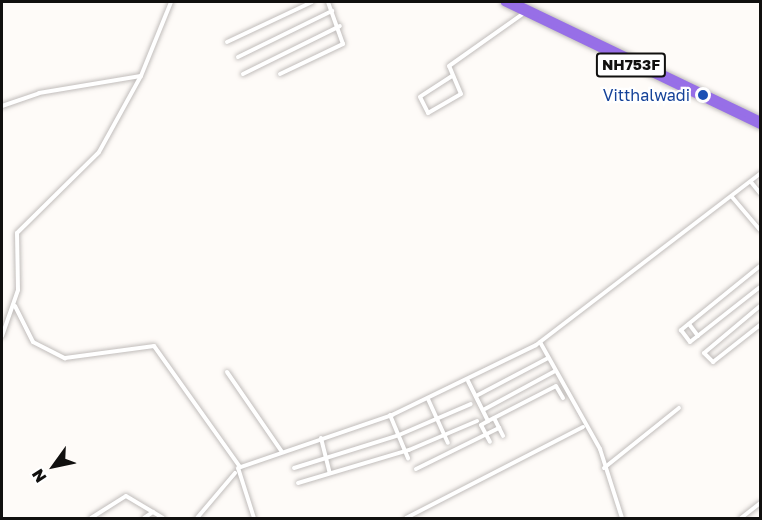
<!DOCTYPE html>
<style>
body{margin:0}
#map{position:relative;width:762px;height:520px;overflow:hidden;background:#fefbf8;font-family:"Golos Text",sans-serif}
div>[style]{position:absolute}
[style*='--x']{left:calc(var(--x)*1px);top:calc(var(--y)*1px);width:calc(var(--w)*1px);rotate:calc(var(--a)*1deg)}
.roads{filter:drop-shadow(0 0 2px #c0bcba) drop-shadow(0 0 2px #c0bcba)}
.street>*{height:4px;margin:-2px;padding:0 2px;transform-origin:2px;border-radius:2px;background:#fff}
.highway>*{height:7px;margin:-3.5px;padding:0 3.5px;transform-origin:3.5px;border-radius:3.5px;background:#976fe7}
.dots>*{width:16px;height:16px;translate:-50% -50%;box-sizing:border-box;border:3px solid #fff;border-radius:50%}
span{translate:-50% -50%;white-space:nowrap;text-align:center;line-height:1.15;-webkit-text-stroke:4.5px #fff;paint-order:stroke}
.shield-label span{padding:2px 4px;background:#fff;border:2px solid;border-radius:4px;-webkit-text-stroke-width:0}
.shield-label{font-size:15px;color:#11100f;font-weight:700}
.transit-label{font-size:16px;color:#164399}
.right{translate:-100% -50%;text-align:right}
.frame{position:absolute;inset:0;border:3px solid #11100f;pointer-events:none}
.north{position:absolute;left:24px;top:436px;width:60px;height:60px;-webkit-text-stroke:4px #fff;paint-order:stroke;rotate:237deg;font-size:16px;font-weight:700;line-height:24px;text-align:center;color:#11100f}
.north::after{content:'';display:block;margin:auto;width:21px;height:27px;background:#11100f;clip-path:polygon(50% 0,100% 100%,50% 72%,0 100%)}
</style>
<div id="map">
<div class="roads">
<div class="street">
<div style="--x:227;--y:42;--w:94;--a:-25.2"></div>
<div style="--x:238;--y:57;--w:105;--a:-26.1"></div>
<div style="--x:243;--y:74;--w:108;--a:-26.3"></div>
<div style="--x:280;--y:74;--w:70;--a:-25.5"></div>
<div style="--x:343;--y:44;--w:45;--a:-109.7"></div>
<div style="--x:452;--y:76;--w:38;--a:147"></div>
<div style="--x:420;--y:97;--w:18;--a:63"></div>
<div style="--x:428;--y:113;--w:38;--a:-30"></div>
<div style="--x:461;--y:94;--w:30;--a:-113"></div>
<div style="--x:449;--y:66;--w:92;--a:-35.2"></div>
<div style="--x:2;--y:106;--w:39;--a:-19"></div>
<div style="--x:39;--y:93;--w:103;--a:-9.5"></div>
<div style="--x:751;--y:182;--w:14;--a:51"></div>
<div style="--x:732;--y:197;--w:43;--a:49.7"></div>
<div style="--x:760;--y:266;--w:102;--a:141"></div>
<div style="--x:681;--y:330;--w:15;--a:53"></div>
<div style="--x:690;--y:342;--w:89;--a:-38.2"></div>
<div style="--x:15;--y:306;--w:40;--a:63.4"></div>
<div style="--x:33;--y:342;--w:36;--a:27"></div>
<div style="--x:65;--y:358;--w:90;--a:-7.7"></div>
<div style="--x:154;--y:346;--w:148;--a:54.6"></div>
<div style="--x:760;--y:306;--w:73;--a:140"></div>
<div style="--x:704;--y:353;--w:13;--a:45"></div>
<div style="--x:713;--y:362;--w:60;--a:-38.2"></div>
<div style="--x:689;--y:324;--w:15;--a:53"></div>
<div style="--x:2;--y:336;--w:49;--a:-70.8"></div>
<div style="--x:18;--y:290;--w:57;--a:-91"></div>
<div style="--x:17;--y:233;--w:115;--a:-44.6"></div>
<div style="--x:99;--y:152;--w:87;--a:-61.1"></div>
<div style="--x:141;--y:76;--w:80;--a:-67.9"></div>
<div style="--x:540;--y:342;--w:123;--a:60.7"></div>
<div style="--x:600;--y:449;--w:72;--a:72.3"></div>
<div style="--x:227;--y:372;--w:97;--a:55.5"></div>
<div style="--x:468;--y:381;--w:45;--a:63.4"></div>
<div style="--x:488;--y:421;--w:76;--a:-27.2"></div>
<div style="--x:556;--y:386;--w:14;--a:60"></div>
<div style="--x:476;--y:396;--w:81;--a:-27.8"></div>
<div style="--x:428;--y:399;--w:48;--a:65.6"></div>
<div style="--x:483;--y:410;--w:82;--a:-28.4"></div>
<div style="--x:390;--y:415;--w:47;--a:67.3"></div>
<div style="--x:494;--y:418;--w:20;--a:63"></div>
<div style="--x:488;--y:421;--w:8;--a:150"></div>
<div style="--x:481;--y:425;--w:19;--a:62"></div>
<div style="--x:321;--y:438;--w:36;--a:76"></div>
<div style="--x:294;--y:468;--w:110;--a:-17.4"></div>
<div style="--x:399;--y:435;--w:78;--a:-23.3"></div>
<div style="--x:604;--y:468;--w:96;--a:-38.7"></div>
<div style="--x:416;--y:469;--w:93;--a:-26.3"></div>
<div style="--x:298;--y:483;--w:116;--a:-16.6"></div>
<div style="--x:409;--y:450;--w:74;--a:-23.1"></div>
<div style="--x:91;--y:518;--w:41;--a:-32.2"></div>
<div style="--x:126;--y:496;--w:43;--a:30.7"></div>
<div style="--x:144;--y:518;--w:11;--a:-34"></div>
<div style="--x:197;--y:518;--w:59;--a:-49.8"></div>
<div style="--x:254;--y:518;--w:52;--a:-107.7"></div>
<div style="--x:238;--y:468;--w:163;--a:-19"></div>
<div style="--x:392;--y:415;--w:160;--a:-25.9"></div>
<div style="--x:536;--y:345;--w:282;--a:-37.4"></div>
<div style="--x:406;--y:518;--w:199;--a:-27.2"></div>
<div style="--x:741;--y:518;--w:24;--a:-38"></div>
</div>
<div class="highway">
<div style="--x:504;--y:2;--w:284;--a:25.7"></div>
<div style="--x:514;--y:2;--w:273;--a:25.6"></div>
</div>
</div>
<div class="dots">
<div style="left:703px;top:95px;background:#1a4fb4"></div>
</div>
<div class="shield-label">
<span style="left:631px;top:65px">NH753F</span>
</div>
<div class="transit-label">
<span class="right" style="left:690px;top:95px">Vitthalwadi</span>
</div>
<div class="frame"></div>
<div class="north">N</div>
</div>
